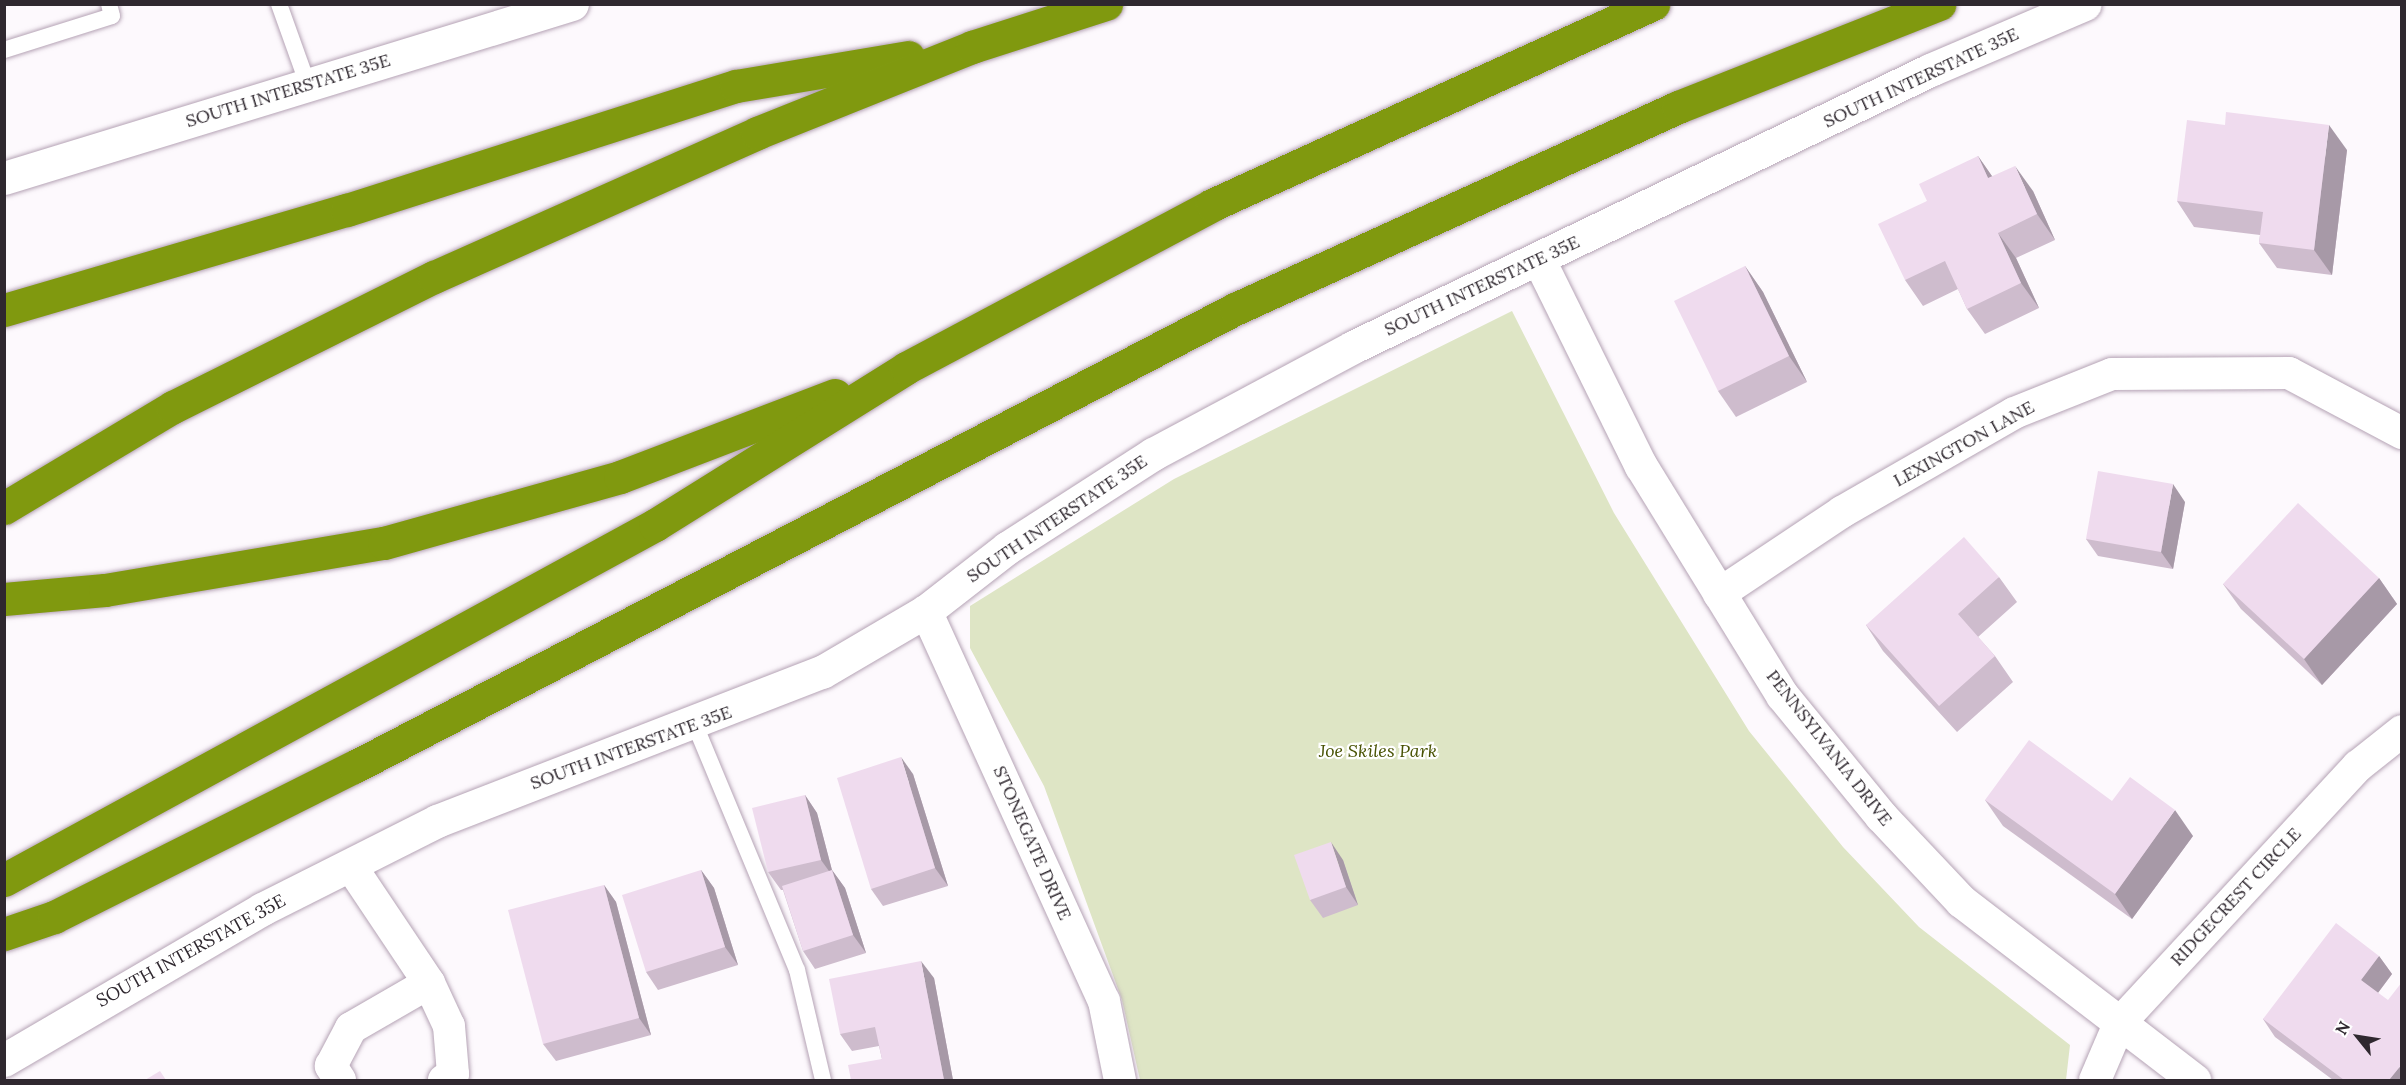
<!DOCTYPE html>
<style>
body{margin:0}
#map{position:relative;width:2406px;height:1085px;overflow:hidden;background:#fdf9fd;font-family:Lora,serif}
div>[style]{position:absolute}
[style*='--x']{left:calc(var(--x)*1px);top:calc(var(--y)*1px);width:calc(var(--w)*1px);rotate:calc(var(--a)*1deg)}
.green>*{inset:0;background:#dee5c5}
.roads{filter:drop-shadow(0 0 2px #b5a3b5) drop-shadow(0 0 2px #b5a3b5)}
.lane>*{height:16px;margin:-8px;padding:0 8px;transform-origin:8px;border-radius:8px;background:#fff}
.street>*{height:32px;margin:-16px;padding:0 16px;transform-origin:16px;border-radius:16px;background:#fff}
.secondary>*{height:33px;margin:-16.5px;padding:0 16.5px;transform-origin:16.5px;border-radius:16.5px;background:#fff}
.highway>*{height:33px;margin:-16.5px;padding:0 16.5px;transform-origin:16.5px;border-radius:16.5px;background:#80990f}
.wall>*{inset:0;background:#cebccd}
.shaded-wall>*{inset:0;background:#a799a7}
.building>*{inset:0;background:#efdbee}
span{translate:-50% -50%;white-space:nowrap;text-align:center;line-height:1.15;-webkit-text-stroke:4.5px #fff;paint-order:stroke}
.street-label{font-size:18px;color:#2f282f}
.park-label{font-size:18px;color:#485203;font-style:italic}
.frame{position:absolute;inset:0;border:6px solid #2f282f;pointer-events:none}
.north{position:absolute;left:2328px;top:1007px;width:60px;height:60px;-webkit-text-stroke:4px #fff;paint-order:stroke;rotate:300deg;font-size:16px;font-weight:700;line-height:24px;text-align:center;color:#2f282f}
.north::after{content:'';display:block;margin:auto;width:21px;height:27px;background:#2f282f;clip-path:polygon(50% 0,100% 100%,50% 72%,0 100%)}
</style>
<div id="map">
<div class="green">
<div style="clip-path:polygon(1512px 311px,1614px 513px,1749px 731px,1843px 847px,1919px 927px,2070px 1045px,2066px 1080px,1140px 1080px,1122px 1000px,1044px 786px,970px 648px,970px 606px,1174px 479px)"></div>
</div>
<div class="roads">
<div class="lane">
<div style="--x:279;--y:4;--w:86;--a:70.3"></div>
<div style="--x:4;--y:50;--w:113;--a:-17.5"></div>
<div style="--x:112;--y:16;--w:12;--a:-104"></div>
<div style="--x:695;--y:725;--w:265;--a:67.4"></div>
<div style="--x:797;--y:970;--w:113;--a:76.7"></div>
</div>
<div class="street">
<div style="--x:1719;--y:594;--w:148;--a:-33.7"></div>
<div style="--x:1842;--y:512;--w:198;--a:-29.9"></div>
<div style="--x:2014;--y:413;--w:105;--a:-21.7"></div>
<div style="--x:2112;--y:374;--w:177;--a:-0.3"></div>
<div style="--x:2289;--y:373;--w:128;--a:28"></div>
<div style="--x:926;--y:611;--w:429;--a:65.5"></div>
<div style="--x:1104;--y:1001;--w:81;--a:78.6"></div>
<div style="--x:352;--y:868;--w:138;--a:56.2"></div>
<div style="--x:340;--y:1080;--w:17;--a:-123"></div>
<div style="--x:331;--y:1066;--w:43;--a:-62.2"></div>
<div style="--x:351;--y:1028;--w:90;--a:-30"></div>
<div style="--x:429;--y:983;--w:47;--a:65.1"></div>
<div style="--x:449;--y:1026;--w:48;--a:85.2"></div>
<div style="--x:453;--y:1074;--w:11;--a:146"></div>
<div style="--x:2095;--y:1080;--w:61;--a:-66.8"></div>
<div style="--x:2119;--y:1024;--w:352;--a:-47.2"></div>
<div style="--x:2358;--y:766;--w:56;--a:-38.5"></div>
</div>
<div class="secondary">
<div style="--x:4;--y:178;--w:594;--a:-17.03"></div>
<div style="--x:1539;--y:260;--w:230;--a:63.7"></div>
<div style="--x:1641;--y:466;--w:269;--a:58.4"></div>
<div style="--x:1782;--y:695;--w:156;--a:50.7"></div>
<div style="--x:1881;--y:816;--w:117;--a:46.7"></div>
<div style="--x:1961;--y:901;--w:294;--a:37.5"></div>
<div style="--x:4;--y:1060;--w:299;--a:-30.3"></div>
<div style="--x:262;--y:909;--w:196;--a:-26.7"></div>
<div style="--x:437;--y:821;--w:413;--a:-21.2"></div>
<div style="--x:822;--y:672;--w:121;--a:-30.4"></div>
<div style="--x:926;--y:611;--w:103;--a:-37.9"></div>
<div style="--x:1007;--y:548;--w:174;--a:-32.8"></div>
<div style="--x:1153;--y:454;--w:227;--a:-28.1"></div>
<div style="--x:1353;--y:347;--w:640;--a:-25.64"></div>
<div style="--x:1930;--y:70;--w:168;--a:-23.1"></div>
</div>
<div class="highway">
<div style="--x:4;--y:310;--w:357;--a:-16.3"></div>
<div style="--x:347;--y:210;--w:408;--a:-17.7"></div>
<div style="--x:736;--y:86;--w:175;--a:-9.5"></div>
<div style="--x:4;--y:508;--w:197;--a:-30.9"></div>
<div style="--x:173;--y:407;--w:292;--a:-26.5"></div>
<div style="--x:434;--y:277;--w:354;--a:-24"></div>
<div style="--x:757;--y:133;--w:232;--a:-21.8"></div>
<div style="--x:972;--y:47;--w:141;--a:-17.8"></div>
<div style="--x:4;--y:599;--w:101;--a:-5.1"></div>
<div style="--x:105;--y:590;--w:283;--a:-9.6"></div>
<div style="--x:384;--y:543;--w:245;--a:-15.6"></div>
<div style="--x:620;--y:477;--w:230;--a:-20.9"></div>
<div style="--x:4;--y:880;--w:742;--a:-28.6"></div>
<div style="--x:655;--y:525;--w:296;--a:-32"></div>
<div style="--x:906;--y:368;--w:347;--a:-28"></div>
<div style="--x:1212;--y:205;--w:485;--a:-24.5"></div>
<div style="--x:4;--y:934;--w:53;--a:-18.8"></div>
<div style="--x:54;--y:917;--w:335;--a:-26.6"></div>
<div style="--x:354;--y:767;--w:993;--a:-27.47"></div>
<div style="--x:1235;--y:309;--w:487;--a:-24.5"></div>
<div style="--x:1678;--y:107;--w:281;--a:-21.5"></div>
</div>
</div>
<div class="wall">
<div style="clip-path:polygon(2347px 150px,2332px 275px,2277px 268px,2259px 243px,2260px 235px,2194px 227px,2177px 201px)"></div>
<div style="clip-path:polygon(1978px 156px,1992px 176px,2033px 191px,2055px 240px,2016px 258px,2039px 308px,1985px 334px,1967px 309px,1958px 289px,1923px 306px,1905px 280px,1927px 201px)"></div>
<div style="clip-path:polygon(1745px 266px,1763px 292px,1807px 382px,1736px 417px,1718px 391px)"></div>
<div style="clip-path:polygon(2185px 502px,2173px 569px,2098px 556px,2086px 539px)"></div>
<div style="clip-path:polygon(1999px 577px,2017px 602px,1978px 637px,1995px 656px,2013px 682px,1957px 732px,1883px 651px,1866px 625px)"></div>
<div style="clip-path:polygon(2379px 578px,2397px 604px,2322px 685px,2241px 609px,2223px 584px)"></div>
<div style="clip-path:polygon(913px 774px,948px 886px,883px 906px,871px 889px)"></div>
<div style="clip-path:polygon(805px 795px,817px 813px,832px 870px,845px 888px,866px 953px,815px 969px,803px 951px,783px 890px,781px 890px,768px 872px)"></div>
<div style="clip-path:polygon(1985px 800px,2112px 801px,2193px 836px,2132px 919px,2003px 826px)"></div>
<div style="clip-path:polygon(1343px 860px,1358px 905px,1323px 918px,1310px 900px)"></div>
<div style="clip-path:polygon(701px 870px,714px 888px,738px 965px,658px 990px,646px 972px)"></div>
<div style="clip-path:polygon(604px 885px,616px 902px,651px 1035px,556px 1061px,543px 1044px)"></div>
<div style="clip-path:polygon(2379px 956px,2392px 974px,2378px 993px,2402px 1080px,2333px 1080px,2275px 1037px,2263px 1019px)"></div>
<div style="clip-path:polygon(934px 978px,953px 1080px,851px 1080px,882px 1059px,879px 1046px,852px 1051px,840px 1034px)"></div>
</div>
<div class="shaded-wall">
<div style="clip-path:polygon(2329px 125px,2347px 150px,2332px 275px,2314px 250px)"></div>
<div style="clip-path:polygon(1978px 156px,1996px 182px,1988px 178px)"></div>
<div style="clip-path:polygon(2015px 166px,2033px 191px,2055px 240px,2037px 214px)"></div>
<div style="clip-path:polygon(1998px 233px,2016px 258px,2039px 308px,2021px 283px)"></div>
<div style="clip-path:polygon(1745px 266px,1763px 292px,1807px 382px,1789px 356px)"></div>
<div style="clip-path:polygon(2173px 484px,2185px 502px,2173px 569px,2161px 552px)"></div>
<div style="clip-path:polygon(2379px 578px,2397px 604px,2322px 685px,2304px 659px)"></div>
<div style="clip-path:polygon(901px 757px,913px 774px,948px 886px,935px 868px)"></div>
<div style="clip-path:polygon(805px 795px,817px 813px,834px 878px,821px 860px)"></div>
<div style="clip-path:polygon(2175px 810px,2193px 836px,2132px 919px,2115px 894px)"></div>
<div style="clip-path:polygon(1331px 842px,1343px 860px,1358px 905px,1346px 887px)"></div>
<div style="clip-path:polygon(701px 870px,714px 888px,738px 965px,725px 947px)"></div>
<div style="clip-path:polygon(832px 870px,845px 888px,866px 953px,853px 935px)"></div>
<div style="clip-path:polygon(604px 885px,616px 902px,651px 1035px,639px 1018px)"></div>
<div style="clip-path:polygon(2379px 956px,2392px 974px,2374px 998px,2361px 980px)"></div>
<div style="clip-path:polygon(921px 961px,934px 978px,953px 1080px,944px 1080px)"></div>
<div style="clip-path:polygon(2402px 1064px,2402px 1080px,2389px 1080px)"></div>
</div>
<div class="building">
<div style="clip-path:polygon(2226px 112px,2329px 125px,2314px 250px,2259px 243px,2263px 212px,2177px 201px,2187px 120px,2225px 125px)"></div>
<div style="clip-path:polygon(1978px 156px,1988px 178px,2015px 166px,2037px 214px,1998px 233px,2021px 283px,1967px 309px,1945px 261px,1905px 280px,1878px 224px,1927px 201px,1919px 184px)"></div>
<div style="clip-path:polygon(1745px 266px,1789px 356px,1718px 391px,1674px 301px)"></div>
<div style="clip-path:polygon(2098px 471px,2173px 484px,2161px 552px,2086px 539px)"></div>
<div style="clip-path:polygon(2298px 503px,2379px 578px,2304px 659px,2223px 584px)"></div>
<div style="clip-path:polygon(1964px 537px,1999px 577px,1958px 614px,1995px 656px,1939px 706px,1866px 625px)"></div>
<div style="clip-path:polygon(2029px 740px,2112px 801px,2130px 777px,2175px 810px,2115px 894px,1985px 800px)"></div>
<div style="clip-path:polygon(901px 757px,935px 868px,871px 889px,837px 778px)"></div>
<div style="clip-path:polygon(805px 795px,821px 860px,768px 872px,752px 808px)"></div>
<div style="clip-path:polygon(1331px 842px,1346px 887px,1310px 900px,1294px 855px)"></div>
<div style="clip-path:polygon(701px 870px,725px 947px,646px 972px,622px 895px)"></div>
<div style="clip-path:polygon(832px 870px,853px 935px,803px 951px,782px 886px)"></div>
<div style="clip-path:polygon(604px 885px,639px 1018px,543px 1044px,508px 910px)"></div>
<div style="clip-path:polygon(2336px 923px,2379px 956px,2361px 980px,2388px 1000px,2402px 982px,2402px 1064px,2389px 1080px,2344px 1080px,2263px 1019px)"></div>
<div style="clip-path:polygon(921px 961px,944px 1080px,851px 1080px,848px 1065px,882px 1059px,875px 1027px,840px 1034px,829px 979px)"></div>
<div style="clip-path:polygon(160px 1071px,166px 1080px,145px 1080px)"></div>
</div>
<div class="street-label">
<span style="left:1921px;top:78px;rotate:-25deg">SOUTH INTERSTATE 35E</span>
<span style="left:288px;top:91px;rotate:-17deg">SOUTH INTERSTATE 35E</span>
<span style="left:1482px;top:286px;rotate:-25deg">SOUTH INTERSTATE 35E</span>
<span style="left:1964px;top:444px;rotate:-29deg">LEXINGTON LANE</span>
<span style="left:1057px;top:519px;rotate:-34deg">SOUTH INTERSTATE 35E</span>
<span style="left:631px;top:748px;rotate:-20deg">SOUTH INTERSTATE 35E</span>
<span style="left:1829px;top:748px;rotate:52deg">PENNSYLVANIA DRIVE</span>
<span style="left:1032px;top:843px;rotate:66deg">STONEGATE DRIVE</span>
<span style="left:2236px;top:897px;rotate:-47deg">RIDGECREST CIRCLE</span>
<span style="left:191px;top:951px;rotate:-29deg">SOUTH INTERSTATE 35E</span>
</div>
<div class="park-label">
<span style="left:1378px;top:751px">Joe Skiles Park</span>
</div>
<div class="frame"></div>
<div class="north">N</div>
</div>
